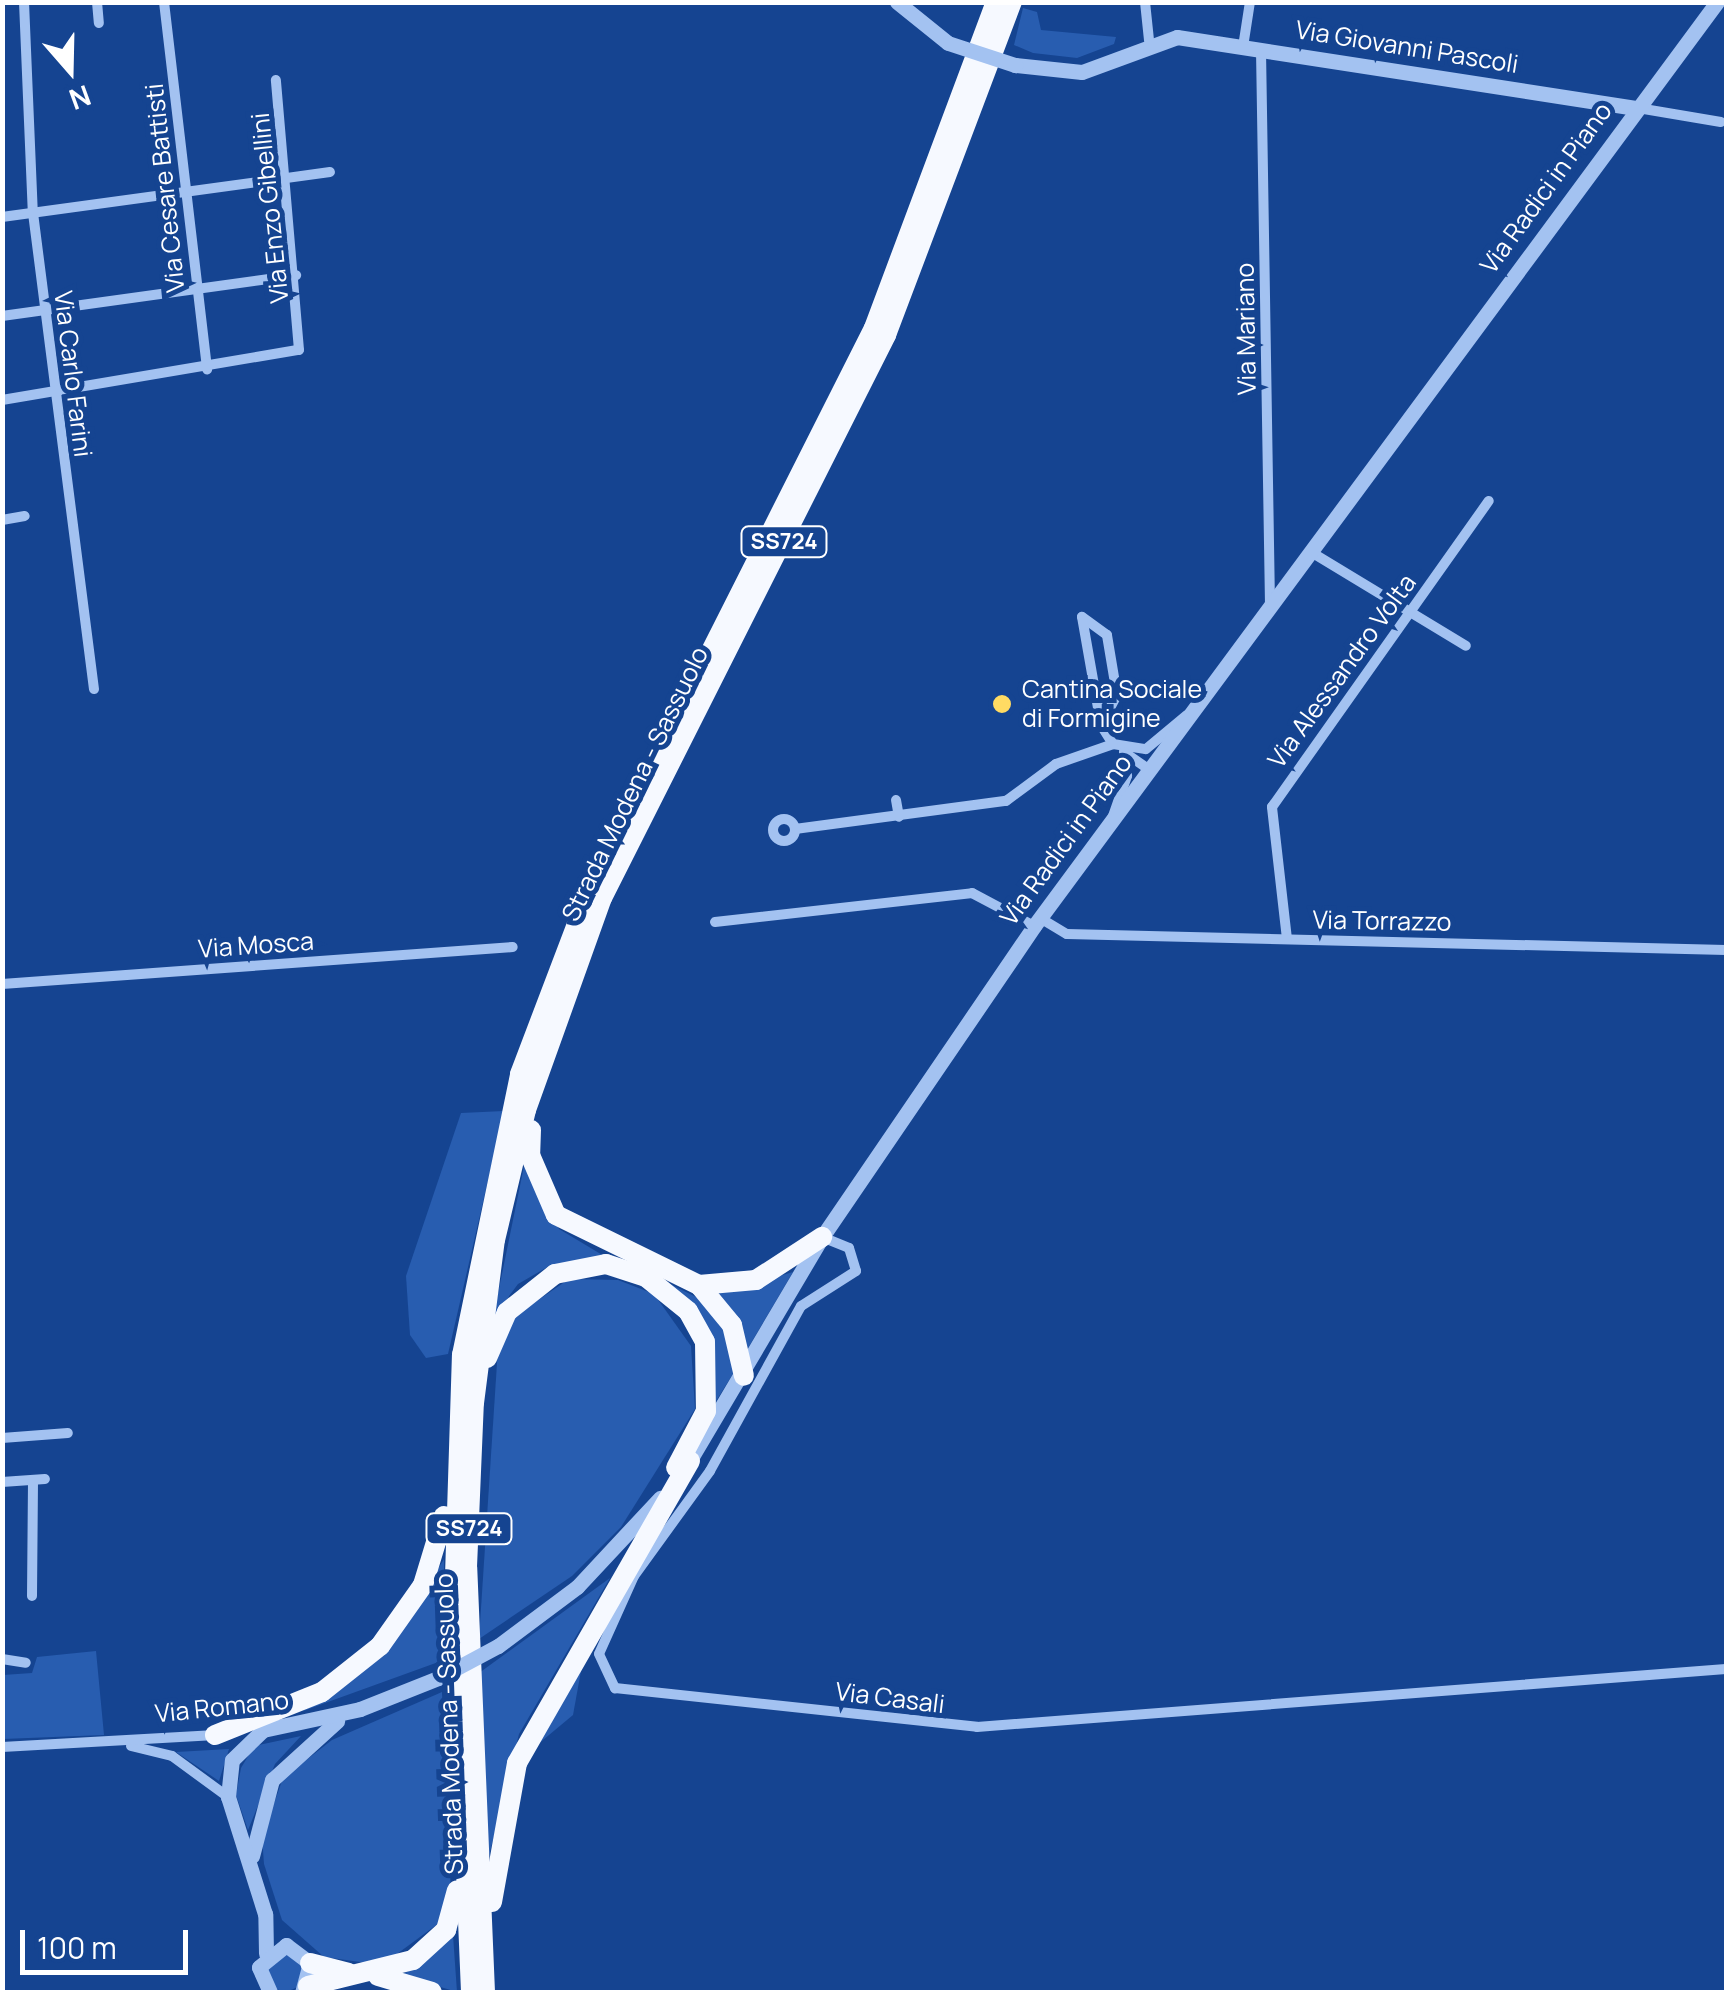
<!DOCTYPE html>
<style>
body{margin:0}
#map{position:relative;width:1729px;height:1995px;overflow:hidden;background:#154491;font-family:Manrope,sans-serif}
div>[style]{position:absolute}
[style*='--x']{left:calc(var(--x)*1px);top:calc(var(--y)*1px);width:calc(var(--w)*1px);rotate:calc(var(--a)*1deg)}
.green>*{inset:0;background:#285db0}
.round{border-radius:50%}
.minor>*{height:10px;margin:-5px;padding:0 5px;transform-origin:5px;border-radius:5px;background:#a3c2f1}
.minor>.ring{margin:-5px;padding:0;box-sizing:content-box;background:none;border:10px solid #a3c2f1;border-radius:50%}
.tertiary>*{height:15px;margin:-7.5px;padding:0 7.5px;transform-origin:7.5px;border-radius:7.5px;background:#a3c2f1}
.trunk>*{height:20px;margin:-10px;padding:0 10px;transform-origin:10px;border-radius:10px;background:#f6f9ff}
.tertiary-bridge>*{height:15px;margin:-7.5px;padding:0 7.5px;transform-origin:7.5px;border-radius:7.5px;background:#a3c2f1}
.dots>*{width:28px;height:28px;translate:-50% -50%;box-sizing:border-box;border:5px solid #154491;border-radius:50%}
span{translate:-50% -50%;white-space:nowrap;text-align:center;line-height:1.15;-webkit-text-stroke:10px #154491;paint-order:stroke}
.shield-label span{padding:2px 8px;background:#154491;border:2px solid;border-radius:8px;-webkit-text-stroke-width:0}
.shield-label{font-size:22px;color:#fff;font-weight:700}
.street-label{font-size:25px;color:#fff}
.poi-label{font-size:25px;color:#fff}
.left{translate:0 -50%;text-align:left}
.frame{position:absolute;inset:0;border:5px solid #fff;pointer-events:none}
.north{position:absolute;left:20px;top:20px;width:100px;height:100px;-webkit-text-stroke:8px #154491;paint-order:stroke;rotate:160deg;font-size:28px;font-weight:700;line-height:40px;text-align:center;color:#fff}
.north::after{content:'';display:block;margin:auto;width:35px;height:45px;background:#fff;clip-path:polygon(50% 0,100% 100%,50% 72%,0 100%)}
.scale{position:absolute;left:20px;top:1930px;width:168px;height:45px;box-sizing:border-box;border:5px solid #fff;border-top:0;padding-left:12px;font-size:30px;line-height:35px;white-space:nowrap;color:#fff;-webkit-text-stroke:8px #154491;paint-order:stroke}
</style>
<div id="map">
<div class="green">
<div style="clip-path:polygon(1023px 8px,1037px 12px,1041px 30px,1116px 37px,1114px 44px,1077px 58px,1033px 53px,1014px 45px)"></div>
<div style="clip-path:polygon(504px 1111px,448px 1354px,426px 1358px,410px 1335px,406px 1276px,461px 1113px)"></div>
<div style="clip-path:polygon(524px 1166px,559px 1229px,604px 1256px,551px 1265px,518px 1284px,493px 1318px)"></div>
<div style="clip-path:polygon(793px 1272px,745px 1353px,717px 1294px)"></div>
<div style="clip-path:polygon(652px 1275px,700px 1299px,729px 1338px,734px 1372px,713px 1406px,714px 1366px)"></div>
<div style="clip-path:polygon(569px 1279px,618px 1280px,654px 1294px,691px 1346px,695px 1409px,621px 1527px,572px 1576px,479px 1639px,498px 1348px,509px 1320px)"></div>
<div style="clip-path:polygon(444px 1559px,444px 1660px,303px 1711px,385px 1655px)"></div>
<div style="clip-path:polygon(610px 1578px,519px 1734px,488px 1860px,479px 1673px)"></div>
<div style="clip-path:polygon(96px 1651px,104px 1735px,3px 1739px,3px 1675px,32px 1673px,37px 1657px)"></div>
<div style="clip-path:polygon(581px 1671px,573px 1715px,531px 1750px)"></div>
<div style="clip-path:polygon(442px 1692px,451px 1894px,439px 1923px,382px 1965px,324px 1957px,282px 1920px,264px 1864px,262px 1837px,283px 1778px,332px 1740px)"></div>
<div style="clip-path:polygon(301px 1736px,275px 1764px,248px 1830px,236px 1795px,241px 1768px,254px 1746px)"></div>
<div style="clip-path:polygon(229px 1749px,219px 1781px,176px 1752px)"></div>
<div style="clip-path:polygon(453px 1935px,457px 1992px,401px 1975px,421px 1965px)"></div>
<div class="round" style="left:266px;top:1953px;width:38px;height:38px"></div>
</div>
<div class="minor">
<div style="--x:24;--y:2;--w:211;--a:87.6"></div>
<div style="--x:33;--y:213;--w:480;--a:82.7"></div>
<div style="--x:97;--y:2;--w:21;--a:85"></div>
<div style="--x:164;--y:2;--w:370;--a:83.3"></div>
<div style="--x:1145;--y:2;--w:39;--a:84"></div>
<div style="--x:1243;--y:47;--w:46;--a:-81.2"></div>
<div style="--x:1261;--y:50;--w:557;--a:89.07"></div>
<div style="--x:1638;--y:108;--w:84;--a:9.6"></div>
<div style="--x:2;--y:217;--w:331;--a:-7.8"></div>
<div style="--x:2;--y:316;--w:297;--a:-7.9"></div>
<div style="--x:2;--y:400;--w:301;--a:-9.6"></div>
<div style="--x:299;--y:350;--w:271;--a:-94.9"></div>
<div style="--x:2;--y:520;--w:23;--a:-10"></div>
<div style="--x:1311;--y:552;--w:181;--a:31.2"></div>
<div style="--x:1101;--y:725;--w:34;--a:-62"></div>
<div style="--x:1117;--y:695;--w:61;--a:-99.5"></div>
<div style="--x:1107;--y:635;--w:31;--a:-144"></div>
<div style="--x:1082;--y:617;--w:110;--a:80"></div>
<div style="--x:1101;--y:725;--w:22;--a:58"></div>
<div style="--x:1113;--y:744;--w:33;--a:9"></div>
<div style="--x:1146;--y:749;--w:53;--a:-39.7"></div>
<div style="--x:896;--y:800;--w:17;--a:80"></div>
<div style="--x:1112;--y:819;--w:46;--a:-70.8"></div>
<div style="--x:1127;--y:776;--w:24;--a:-97"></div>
<div style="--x:1124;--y:752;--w:29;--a:35"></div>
<div class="ring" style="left:773px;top:819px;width:12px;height:12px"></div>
<div style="--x:795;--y:829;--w:213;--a:-7.6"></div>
<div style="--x:1006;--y:801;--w:62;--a:-36.5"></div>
<div style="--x:1056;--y:764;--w:60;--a:-19.3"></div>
<div style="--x:1040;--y:918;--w:31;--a:31"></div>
<div style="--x:1067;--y:934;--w:659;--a:1.39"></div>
<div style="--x:715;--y:922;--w:259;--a:-6.4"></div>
<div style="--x:972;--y:893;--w:70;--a:28"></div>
<div style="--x:1287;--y:939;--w:133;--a:-96.5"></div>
<div style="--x:1272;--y:807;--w:375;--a:-54.7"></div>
<div style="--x:2;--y:984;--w:512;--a:-4.14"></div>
<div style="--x:822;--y:1237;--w:29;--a:22"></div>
<div style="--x:849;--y:1248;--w:24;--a:73"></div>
<div style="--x:856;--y:1271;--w:65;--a:147.5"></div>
<div style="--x:801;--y:1306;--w:188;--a:118.9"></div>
<div style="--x:710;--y:1471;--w:130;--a:125.9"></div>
<div style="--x:634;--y:1576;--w:85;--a:114.2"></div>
<div style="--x:599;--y:1654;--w:38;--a:65"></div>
<div style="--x:615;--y:1688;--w:364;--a:6.1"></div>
<div style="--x:977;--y:1727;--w:751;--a:-4.43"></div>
<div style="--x:2;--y:1438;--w:66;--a:-4.3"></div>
<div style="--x:2;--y:1482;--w:43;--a:-4"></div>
<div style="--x:32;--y:1596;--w:116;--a:-89.5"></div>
<div style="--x:2;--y:1659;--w:24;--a:9"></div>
<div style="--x:131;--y:1746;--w:42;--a:13.7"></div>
<div style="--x:172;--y:1756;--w:69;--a:36.2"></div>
<div style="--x:2;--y:1747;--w:214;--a:-3.2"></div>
</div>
<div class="tertiary">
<div style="--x:897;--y:2;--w:65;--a:38.8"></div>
<div style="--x:1015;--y:65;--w:67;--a:6"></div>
<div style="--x:1082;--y:72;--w:101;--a:-20.2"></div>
<div style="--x:1177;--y:37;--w:464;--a:8.8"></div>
<div style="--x:687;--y:1465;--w:265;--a:-59.4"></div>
<div style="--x:822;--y:1237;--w:376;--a:-55.7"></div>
<div style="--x:1034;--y:926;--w:1149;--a:-53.53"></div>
<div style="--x:498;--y:1646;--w:99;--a:-36.8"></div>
<div style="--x:577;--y:1587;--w:122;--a:-47"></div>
<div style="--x:252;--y:1856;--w:79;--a:-75.3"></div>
<div style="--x:272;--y:1780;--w:88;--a:-42.2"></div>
<div style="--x:266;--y:1953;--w:39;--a:-91"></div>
<div style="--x:265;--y:1914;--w:123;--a:-107.5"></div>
<div style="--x:228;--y:1797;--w:37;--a:-84"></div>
<div style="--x:232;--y:1760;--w:43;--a:-44.1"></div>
<div style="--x:263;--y:1730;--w:99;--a:-12.2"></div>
<div style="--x:360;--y:1709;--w:84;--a:-21.7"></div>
<div style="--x:270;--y:1992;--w:27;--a:-114"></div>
<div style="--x:259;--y:1967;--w:35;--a:-39"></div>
<div style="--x:286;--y:1945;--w:30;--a:37"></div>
<div style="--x:310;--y:1963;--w:30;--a:105"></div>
</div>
<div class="trunk">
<div style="--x:531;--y:1130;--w:25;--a:92"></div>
<div style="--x:530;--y:1155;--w:65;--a:66.6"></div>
<div style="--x:556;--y:1215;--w:159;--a:26.1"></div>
<div style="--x:699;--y:1285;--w:57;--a:-5"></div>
<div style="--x:756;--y:1280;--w:79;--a:-33.1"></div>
<div style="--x:699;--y:1285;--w:52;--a:50.5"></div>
<div style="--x:732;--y:1325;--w:52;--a:76.8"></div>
<div style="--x:487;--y:1358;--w:50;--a:-66.5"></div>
<div style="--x:507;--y:1312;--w:61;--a:-38.4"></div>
<div style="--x:555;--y:1274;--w:52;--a:-11.1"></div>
<div style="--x:606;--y:1264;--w:42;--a:18"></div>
<div style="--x:646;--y:1277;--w:54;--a:39"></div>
<div style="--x:688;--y:1311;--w:35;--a:61"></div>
<div style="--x:705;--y:1342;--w:69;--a:89.2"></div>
<div style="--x:706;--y:1411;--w:64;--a:117.8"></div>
<div style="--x:455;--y:1576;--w:221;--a:-88.2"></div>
<div style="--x:462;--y:1355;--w:287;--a:-78.3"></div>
<div style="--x:520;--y:1074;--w:191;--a:-69.2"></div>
<div style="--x:588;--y:895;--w:635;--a:-63.23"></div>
<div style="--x:874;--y:328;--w:348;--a:-69.5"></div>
<div style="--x:455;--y:1610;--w:382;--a:87.6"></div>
<div style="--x:215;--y:1735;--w:115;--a:-21.9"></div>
<div style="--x:322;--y:1692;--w:74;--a:-38.4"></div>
<div style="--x:380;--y:1646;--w:75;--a:-54.8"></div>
<div style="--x:423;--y:1585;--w:72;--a:-73.1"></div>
<div style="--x:492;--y:1902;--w:141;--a:-79.8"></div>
<div style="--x:517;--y:1763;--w:348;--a:-60.2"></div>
<div style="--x:310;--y:1963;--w:40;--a:14.4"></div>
<div style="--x:378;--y:1976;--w:56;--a:16.5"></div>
<div style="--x:308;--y:1986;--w:108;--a:-13.9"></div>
<div style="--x:413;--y:1960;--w:45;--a:-42.3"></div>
<div style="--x:446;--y:1930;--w:41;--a:-74.6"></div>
<div style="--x:485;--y:1992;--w:425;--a:-92.4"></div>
<div style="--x:467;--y:1567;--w:164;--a:-87.6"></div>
<div style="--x:474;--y:1403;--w:164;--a:-82.7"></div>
<div style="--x:495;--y:1240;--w:134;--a:-76.6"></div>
<div style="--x:526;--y:1110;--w:225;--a:-70.3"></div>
<div style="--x:602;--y:898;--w:631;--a:-63.23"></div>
<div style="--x:886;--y:335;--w:356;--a:-69.3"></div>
</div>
<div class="tertiary-bridge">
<div style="--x:948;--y:43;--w:71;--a:18.2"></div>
<div style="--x:438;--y:1678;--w:68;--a:-28.1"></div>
</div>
<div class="dots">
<div style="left:1002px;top:704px;background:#ffdb63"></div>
</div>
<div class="shield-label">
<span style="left:784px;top:542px">SS724</span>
<span style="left:469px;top:1529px">SS724</span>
</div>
<div class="street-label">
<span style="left:1407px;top:47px;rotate:9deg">Via Giovanni Pascoli</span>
<span style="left:165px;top:188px;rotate:-96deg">Via Cesare Battisti</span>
<span style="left:1546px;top:188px;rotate:-54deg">Via Radici in Piano</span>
<span style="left:270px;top:208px;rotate:-96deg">Via Enzo Gibellini</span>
<span style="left:1246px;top:329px;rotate:-91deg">Via Mariano</span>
<span style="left:73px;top:374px;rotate:83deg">Via Carlo Farini</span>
<span style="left:1342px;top:671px;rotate:-54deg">Via Alessandro Volta</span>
<span style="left:635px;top:784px;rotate:-64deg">Strada Modena - Sassuolo</span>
<span style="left:1066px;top:840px;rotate:-54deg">Via Radici in Piano</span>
<span style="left:1382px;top:921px;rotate:1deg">Via Torrazzo</span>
<span style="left:256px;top:945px;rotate:-4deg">Via Mosca</span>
<span style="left:890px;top:1698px;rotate:7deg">Via Casali</span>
<span style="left:222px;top:1707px;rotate:-6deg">Via Romano</span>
<span style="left:449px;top:1724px;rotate:-92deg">Strada Modena - Sassuolo</span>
</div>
<div class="poi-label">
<span class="left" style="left:1022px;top:704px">Cantina Sociale<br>di Formigine</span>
</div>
<div class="frame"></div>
<div class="north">N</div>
<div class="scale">100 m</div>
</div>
